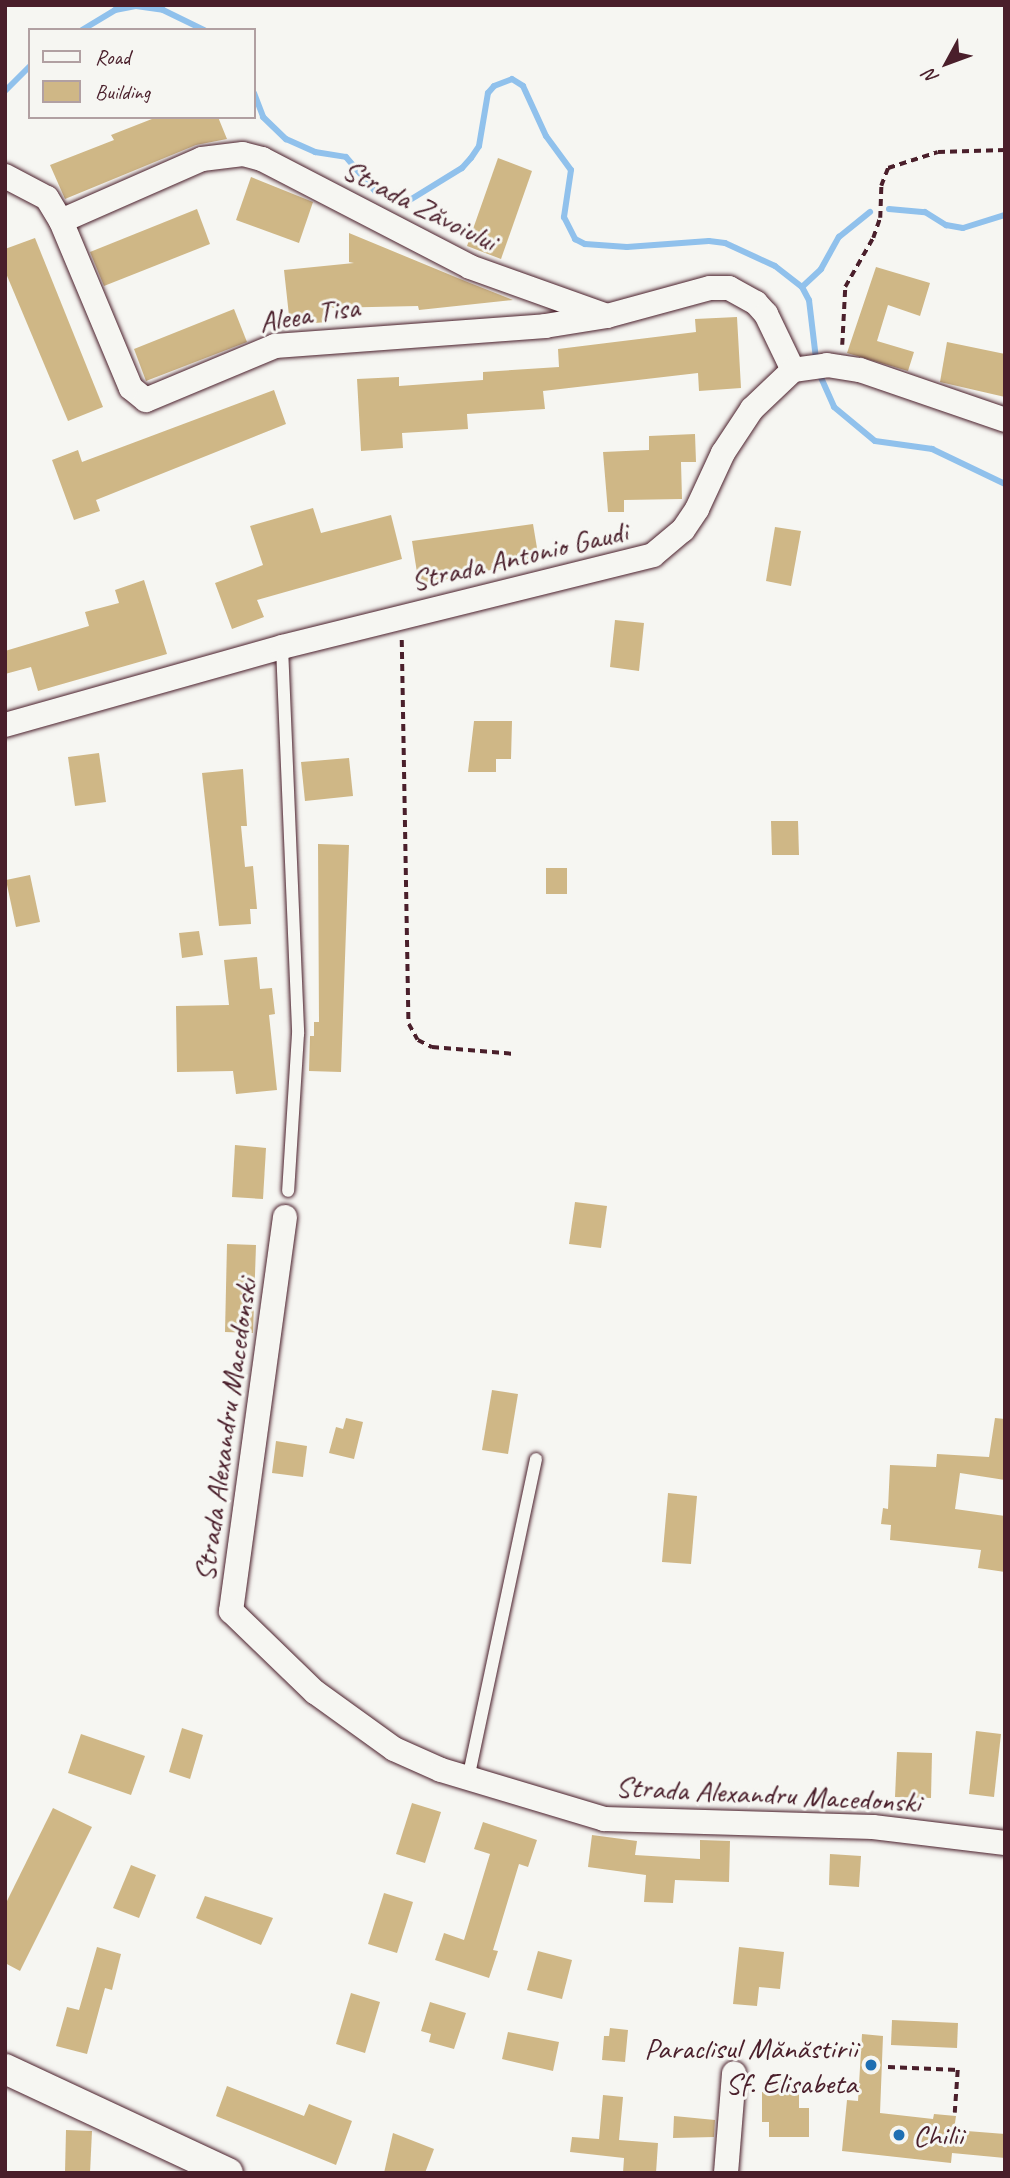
<!DOCTYPE html>
<meta charset="utf-8">
<style>
body{margin:0}
#map{position:relative;width:1010px;height:2178px;overflow:hidden;background:#f6f6f2;font-family:Caveat,sans-serif}
div>[style]{position:absolute}
[style*='--x']{left:calc(var(--x)*1px);top:calc(var(--y)*1px);width:calc(var(--w)*1px);rotate:calc(var(--a)*1deg)}
.stream>*{height:6px;margin:-3px;padding:0 3px;transform-origin:3px;border-radius:3px;background:#90c1ec}
.building>*{inset:0;background:#cfb786}
.path>*{height:3.5px;margin-top:-1.75px;transform-origin:0;background:repeating-linear-gradient(90deg,#4a1f2b 0 7px,transparent 0 12px)}
.roads{filter:drop-shadow(0 0 2px #4a1f2b) drop-shadow(0 0 2px #4a1f2b)}
.service>*{height:12px;margin:-6px;padding:0 6px;transform-origin:6px;border-radius:6px;background:#f6f6f2}
.minor>*{height:24px;margin:-12px;padding:0 12px;transform-origin:12px;border-radius:12px;background:#f6f6f2}
.tertiary>*{height:30px;margin:-15px;padding:0 15px;transform-origin:15px;border-radius:15px;background:#f6f6f2}
.dots>*{width:19px;height:19px;translate:-50% -50%;box-sizing:border-box;border:4px solid #f6f6f2;border-radius:50%}
span{translate:-50% -50%;white-space:nowrap;text-align:center;line-height:1.15;-webkit-text-stroke:6px #f6f6f2;paint-order:stroke}
.street-label{font-size:30px;color:#4a1f2b}
.poi-label{font-size:30px;color:#4a1f2b}
.right{translate:-100% -50%;text-align:right}
.left{translate:0 -50%;text-align:left}
.frame{position:absolute;inset:0;border:7px solid #4a1f2b;pointer-events:none}
.legend{position:absolute;left:28px;top:28px;width:228px;height:91px;box-sizing:border-box;background:#f6f6f2;border:2px solid #b1a0a2;margin:0;padding:9px 12px;list-style:none;font-size:21px;color:#4a1f2b}
.legend li{display:flex;align-items:center;gap:14px;height:35px}
.legend b{width:35px;border:2px solid #b1a0a2}
.north{position:absolute;left:912px;top:28px;width:70px;height:70px;-webkit-text-stroke:5px #f6f6f2;paint-order:stroke;rotate:229deg;font-size:19px;font-weight:700;line-height:28px;text-align:center;color:#4a1f2b}
.north::after{content:'';display:block;margin:auto;width:24px;height:32px;background:#4a1f2b;clip-path:polygon(50% 0,100% 100%,50% 72%,0 100%)}
</style>
<div id="map">
<div class="stream">
<div style="--x:82;--y:30;--w:39;--a:-31"></div>
<div style="--x:115;--y:10;--w:21;--a:-11"></div>
<div style="--x:136;--y:6;--w:27;--a:8"></div>
<div style="--x:163;--y:10;--w:46;--a:26"></div>
<div style="--x:5;--y:91;--w:35;--a:-45"></div>
<div style="--x:254;--y:93;--w:26;--a:69"></div>
<div style="--x:263;--y:117;--w:32;--a:44"></div>
<div style="--x:286;--y:139;--w:32;--a:24"></div>
<div style="--x:315;--y:152;--w:31;--a:9"></div>
<div style="--x:346;--y:157;--w:45;--a:49.5"></div>
<div style="--x:375;--y:191;--w:32;--a:22"></div>
<div style="--x:405;--y:203;--w:67;--a:-31.6"></div>
<div style="--x:462;--y:168;--w:13;--a:-48"></div>
<div style="--x:471;--y:158;--w:14;--a:-56"></div>
<div style="--x:479;--y:146;--w:54;--a:-80.4"></div>
<div style="--x:488;--y:93;--w:9;--a:-49"></div>
<div style="--x:494;--y:86;--w:19;--a:-21"></div>
<div style="--x:512;--y:79;--w:13;--a:32"></div>
<div style="--x:523;--y:86;--w:55;--a:65.3"></div>
<div style="--x:546;--y:136;--w:42;--a:53.7"></div>
<div style="--x:571;--y:170;--w:48;--a:98.5"></div>
<div style="--x:564;--y:217;--w:25;--a:63"></div>
<div style="--x:575;--y:239;--w:11;--a:27"></div>
<div style="--x:585;--y:244;--w:42;--a:4.1"></div>
<div style="--x:627;--y:247;--w:82;--a:-4.2"></div>
<div style="--x:709;--y:241;--w:16;--a:7"></div>
<div style="--x:725;--y:243;--w:55;--a:24.7"></div>
<div style="--x:775;--y:266;--w:34;--a:38"></div>
<div style="--x:802;--y:287;--w:15;--a:62"></div>
<div style="--x:809;--y:300;--w:59;--a:83.2"></div>
<div style="--x:889;--y:209;--w:36;--a:5"></div>
<div style="--x:925;--y:212;--w:25;--a:32"></div>
<div style="--x:946;--y:225;--w:17;--a:10"></div>
<div style="--x:963;--y:228;--w:44;--a:-17.2"></div>
<div style="--x:802;--y:287;--w:26;--a:-43"></div>
<div style="--x:821;--y:269;--w:37;--a:-61"></div>
<div style="--x:839;--y:237;--w:40;--a:-39"></div>
<div style="--x:819;--y:373;--w:37;--a:66"></div>
<div style="--x:834;--y:407;--w:53;--a:39.7"></div>
<div style="--x:875;--y:441;--w:58;--a:8"></div>
<div style="--x:932;--y:449;--w:81;--a:25.6"></div>
</div>
<div class="building">
<div style="clip-path:polygon(157px 117px,218px 117px,227px 139px,196px 145px,65px 199px,50px 165px,114px 140px,111px 135px)"></div>
<div style="clip-path:polygon(498px 158px,532px 171px,501px 259px,467px 246px)"></div>
<div style="clip-path:polygon(251px 177px,313px 202px,299px 243px,236px 220px)"></div>
<div style="clip-path:polygon(197px 209px,210px 244px,104px 286px,90px 252px)"></div>
<div style="clip-path:polygon(349px 233px,465px 281px,513px 300px,419px 310px,418px 306px,326px 308px,327px 322px,290px 325px,284px 270px,354px 263px,349px 262px)"></div>
<div style="clip-path:polygon(35px 238px,103px 407px,68px 421px,5px 271px,5px 249px)"></div>
<div style="clip-path:polygon(876px 267px,930px 283px,920px 316px,888px 305px,877px 341px,914px 352px,908px 371px,847px 353px)"></div>
<div style="clip-path:polygon(234px 309px,247px 342px,146px 381px,134px 349px)"></div>
<div style="clip-path:polygon(737px 317px,741px 388px,699px 391px,698px 373px,543px 391px,545px 409px,467px 414px,468px 429px,402px 433px,403px 448px,361px 451px,357px 379px,399px 377px,399px 386px,483px 380px,483px 372px,559px 367px,558px 349px,696px 332px,695px 319px)"></div>
<div style="clip-path:polygon(947px 342px,1005px 354px,1005px 397px,940px 382px)"></div>
<div style="clip-path:polygon(274px 390px,286px 424px,96px 500px,100px 511px,74px 520px,52px 460px,78px 450px,82px 462px)"></div>
<div style="clip-path:polygon(695px 434px,696px 462px,681px 462px,682px 499px,624px 500px,624px 512px,608px 512px,603px 452px,649px 450px,649px 436px)"></div>
<div style="clip-path:polygon(313px 508px,321px 533px,391px 515px,402px 559px,257px 600px,264px 617px,232px 629px,215px 583px,263px 565px,250px 526px)"></div>
<div style="clip-path:polygon(533px 524px,539px 560px,419px 585px,412px 541px)"></div>
<div style="clip-path:polygon(775px 527px,801px 531px,791px 586px,766px 581px)"></div>
<div style="clip-path:polygon(144px 580px,167px 654px,38px 691px,31px 667px,5px 674px,5px 651px,89px 626px,85px 612px,119px 603px,115px 590px)"></div>
<div style="clip-path:polygon(615px 620px,644px 623px,639px 671px,610px 667px)"></div>
<div style="clip-path:polygon(474px 721px,512px 721px,511px 759px,496px 759px,496px 772px,468px 772px)"></div>
<div style="clip-path:polygon(99px 753px,106px 802px,75px 806px,68px 757px)"></div>
<div style="clip-path:polygon(349px 758px,353px 796px,305px 801px,301px 762px)"></div>
<div style="clip-path:polygon(243px 769px,247px 826px,241px 826px,245px 867px,253px 866px,257px 909px,250px 909px,251px 924px,219px 926px,202px 773px)"></div>
<div style="clip-path:polygon(771px 821px,798px 821px,799px 855px,772px 855px)"></div>
<div style="clip-path:polygon(318px 844px,349px 845px,341px 1072px,309px 1071px,310px 1036px,314px 1036px,314px 1022px,319px 1022px)"></div>
<div style="clip-path:polygon(546px 868px,567px 868px,567px 894px,546px 894px)"></div>
<div style="clip-path:polygon(30px 875px,40px 922px,16px 927px,6px 880px)"></div>
<div style="clip-path:polygon(199px 931px,203px 955px,182px 958px,179px 933px)"></div>
<div style="clip-path:polygon(257px 957px,260px 989px,272px 988px,275px 1014px,269px 1015px,277px 1090px,236px 1094px,233px 1071px,177px 1072px,176px 1006px,229px 1005px,224px 960px)"></div>
<div style="clip-path:polygon(235px 1145px,266px 1148px,263px 1199px,232px 1197px)"></div>
<div style="clip-path:polygon(575px 1202px,607px 1206px,601px 1248px,569px 1244px)"></div>
<div style="clip-path:polygon(227px 1244px,256px 1245px,253px 1333px,225px 1332px)"></div>
<div style="clip-path:polygon(492px 1390px,518px 1394px,508px 1454px,482px 1450px)"></div>
<div style="clip-path:polygon(346px 1418px,363px 1422px,354px 1459px,329px 1453px,336px 1427px,343px 1429px)"></div>
<div style="clip-path:polygon(995px 1418px,1005px 1419px,1005px 1480px,960px 1473px,955px 1509px,1005px 1516px,1005px 1572px,978px 1568px,981px 1550px,890px 1540px,891px 1525px,881px 1524px,883px 1508px,888px 1509px,890px 1465px,936px 1467px,937px 1454px,989px 1457px)"></div>
<div style="clip-path:polygon(276px 1441px,307px 1446px,303px 1477px,272px 1473px)"></div>
<div style="clip-path:polygon(668px 1493px,697px 1496px,691px 1564px,662px 1562px)"></div>
<div style="clip-path:polygon(182px 1728px,203px 1735px,190px 1779px,169px 1772px)"></div>
<div style="clip-path:polygon(976px 1731px,1001px 1734px,994px 1797px,969px 1794px)"></div>
<div style="clip-path:polygon(81px 1734px,145px 1756px,131px 1795px,68px 1773px)"></div>
<div style="clip-path:polygon(897px 1752px,932px 1753px,931px 1798px,895px 1797px)"></div>
<div style="clip-path:polygon(412px 1803px,441px 1812px,425px 1863px,396px 1854px)"></div>
<div style="clip-path:polygon(53px 1808px,92px 1827px,20px 1971px,5px 1963px,5px 1905px)"></div>
<div style="clip-path:polygon(483px 1822px,537px 1840px,528px 1867px,519px 1864px,493px 1950px,498px 1951px,489px 1978px,435px 1960px,444px 1933px,464px 1940px,490px 1854px,474px 1849px)"></div>
<div style="clip-path:polygon(592px 1835px,637px 1841px,635px 1855px,700px 1859px,700px 1840px,730px 1841px,729px 1882px,675px 1880px,673px 1903px,644px 1902px,646px 1875px,588px 1867px)"></div>
<div style="clip-path:polygon(830px 1854px,861px 1856px,859px 1887px,829px 1885px)"></div>
<div style="clip-path:polygon(131px 1865px,156px 1875px,139px 1918px,113px 1908px)"></div>
<div style="clip-path:polygon(384px 1893px,413px 1902px,397px 1953px,368px 1944px)"></div>
<div style="clip-path:polygon(205px 1896px,273px 1918px,261px 1945px,196px 1918px)"></div>
<div style="clip-path:polygon(97px 1947px,121px 1954px,112px 1990px,105px 1988px,87px 2054px,56px 2046px,67px 2007px,79px 2010px)"></div>
<div style="clip-path:polygon(739px 1947px,784px 1952px,780px 1989px,759px 1987px,757px 2006px,733px 2004px)"></div>
<div style="clip-path:polygon(538px 1951px,572px 1960px,562px 1999px,527px 1990px)"></div>
<div style="clip-path:polygon(351px 1993px,380px 2002px,365px 2053px,336px 2044px)"></div>
<div style="clip-path:polygon(430px 2002px,466px 2013px,454px 2049px,429px 2042px,431px 2034px,421px 2031px)"></div>
<div style="clip-path:polygon(892px 2020px,958px 2023px,957px 2048px,891px 2045px)"></div>
<div style="clip-path:polygon(610px 2028px,628px 2030px,625px 2062px,602px 2060px,604px 2036px,609px 2036px)"></div>
<div style="clip-path:polygon(508px 2032px,559px 2042px,553px 2071px,502px 2059px)"></div>
<div style="clip-path:polygon(862px 2034px,883px 2036px,880px 2113px,933px 2119px,934px 2114px,956px 2116px,954px 2130px,1005px 2134px,1005px 2158px,952px 2153px,951px 2163px,842px 2151px,847px 2100px,858px 2101px)"></div>
<div style="clip-path:polygon(772px 2080px,799px 2080px,799px 2108px,809px 2108px,809px 2137px,769px 2137px,769px 2122px,762px 2122px,762px 2092px,772px 2093px)"></div>
<div style="clip-path:polygon(227px 2086px,304px 2116px,309px 2104px,352px 2121px,336px 2165px,216px 2116px)"></div>
<div style="clip-path:polygon(603px 2095px,623px 2097px,619px 2140px,658px 2143px,656px 2173px,623px 2173px,624px 2158px,570px 2152px,572px 2137px,599px 2139px)"></div>
<div style="clip-path:polygon(674px 2116px,715px 2120px,714px 2137px,673px 2138px)"></div>
<div style="clip-path:polygon(66px 2130px,92px 2131px,90px 2173px,65px 2173px)"></div>
<div style="clip-path:polygon(393px 2133px,434px 2149px,425px 2173px,384px 2173px)"></div>
</div>
<div class="path">
<div style="--x:842;--y:345;--w:58;--a:-87"></div>
<div style="--x:845;--y:287;--w:56;--a:-60.3"></div>
<div style="--x:873;--y:238;--w:21;--a:-71"></div>
<div style="--x:880;--y:218;--w:32;--a:-88"></div>
<div style="--x:881;--y:186;--w:19;--a:-69"></div>
<div style="--x:888;--y:168;--w:52;--a:-17.7"></div>
<div style="--x:938;--y:152;--w:67;--a:-1.7"></div>
<div style="--x:402;--y:640;--w:384;--a:89"></div>
<div style="--x:409;--y:1024;--w:18;--a:61"></div>
<div style="--x:418;--y:1040;--w:16;--a:27"></div>
<div style="--x:432;--y:1047;--w:83;--a:4.8"></div>
<div style="--x:888;--y:2067;--w:70;--a:2.5"></div>
<div style="--x:958;--y:2070;--w:43;--a:94"></div>
</div>
<div class="roads">
<div class="service">
<div style="--x:282;--y:647;--w:387;--a:87.6"></div>
<div style="--x:298;--y:1034;--w:157;--a:93.6"></div>
<div style="--x:468;--y:1779;--w:327;--a:-78"></div>
</div>
<div class="minor">
<div style="--x:5;--y:176;--w:47;--a:27.6"></div>
<div style="--x:47;--y:198;--w:27;--a:59"></div>
<div style="--x:61;--y:221;--w:154;--a:-23.7"></div>
<div style="--x:202;--y:159;--w:41;--a:-7"></div>
<div style="--x:243;--y:154;--w:20;--a:15"></div>
<div style="--x:262;--y:159;--w:234;--a:27.4"></div>
<div style="--x:470;--y:267;--w:145;--a:19.7"></div>
<div style="--x:607;--y:316;--w:107;--a:-15.2"></div>
<div style="--x:710;--y:288;--w:19;--a:0"></div>
<div style="--x:729;--y:288;--w:31;--a:29"></div>
<div style="--x:756;--y:303;--w:15;--a:48"></div>
<div style="--x:766;--y:314;--w:62;--a:64.3"></div>
<div style="--x:61;--y:221;--w:181;--a:67.3"></div>
<div style="--x:131;--y:388;--w:19;--a:39"></div>
<div style="--x:146;--y:400;--w:140;--a:-22.7"></div>
<div style="--x:275;--y:346;--w:271;--a:-4.2"></div>
<div style="--x:545;--y:326;--w:63;--a:-9.2"></div>
<div style="--x:5;--y:725;--w:288;--a:-15.7"></div>
<div style="--x:282;--y:647;--w:382;--a:-13.9"></div>
<div style="--x:653;--y:555;--w:39;--a:-40"></div>
<div style="--x:683;--y:530;--w:25;--a:-56"></div>
<div style="--x:697;--y:509;--w:62;--a:-65.1"></div>
<div style="--x:723;--y:453;--w:53;--a:-56.6"></div>
<div style="--x:752;--y:409;--w:57;--a:-43.6"></div>
<div style="--x:793;--y:370;--w:34;--a:-8"></div>
<div style="--x:827;--y:365;--w:33;--a:9"></div>
<div style="--x:860;--y:370;--w:153;--a:19"></div>
<div style="--x:285;--y:1217;--w:398;--a:97.8"></div>
<div style="--x:231;--y:1611;--w:117;--a:44"></div>
<div style="--x:315;--y:1692;--w:97;--a:35.8"></div>
<div style="--x:394;--y:1749;--w:51;--a:24.1"></div>
<div style="--x:441;--y:1770;--w:170;--a:16.7"></div>
<div style="--x:604;--y:1819;--w:269;--a:1.7"></div>
<div style="--x:873;--y:1827;--w:133;--a:6.9"></div>
<div style="--x:726;--y:2173;--w:100;--a:-85.4"></div>
</div>
<div class="tertiary">
<div style="--x:5;--y:2069;--w:246;--a:25"></div>
</div>
</div>
<div class="dots">
<div style="left:871px;top:2065px;background:#1f6fb2"></div>
<div style="left:899px;top:2135px;background:#1f6fb2"></div>
</div>
<div class="street-label">
<span style="left:420px;top:205px;rotate:27deg">Strada Zăvoiului</span>
<span style="left:309px;top:314px;rotate:-9deg">Aleea Tisa</span>
<span style="left:519px;top:556px;rotate:-13deg">Strada Antonio Gaudi</span>
<span style="left:225px;top:1430px;rotate:-82deg">Strada Alexandru Macedonski</span>
<span style="left:768px;top:1794px;rotate:3deg">Strada Alexandru Macedonski</span>
</div>
<div class="poi-label">
<span class="right" style="left:857px;top:2065px">Paraclisul Mănăstirii<br>Sf. Elisabeta</span>
<span class="left" style="left:913px;top:2135px">Chilii</span>
</div>
<div class="frame"></div>
<ul class="legend">
<li><b style="height:9px;background:#f6f6f2"></b>Road</li>
<li><b style="height:19px;background:#cfb786"></b>Building</li>
</ul>
<div class="north">N</div>
</div>
